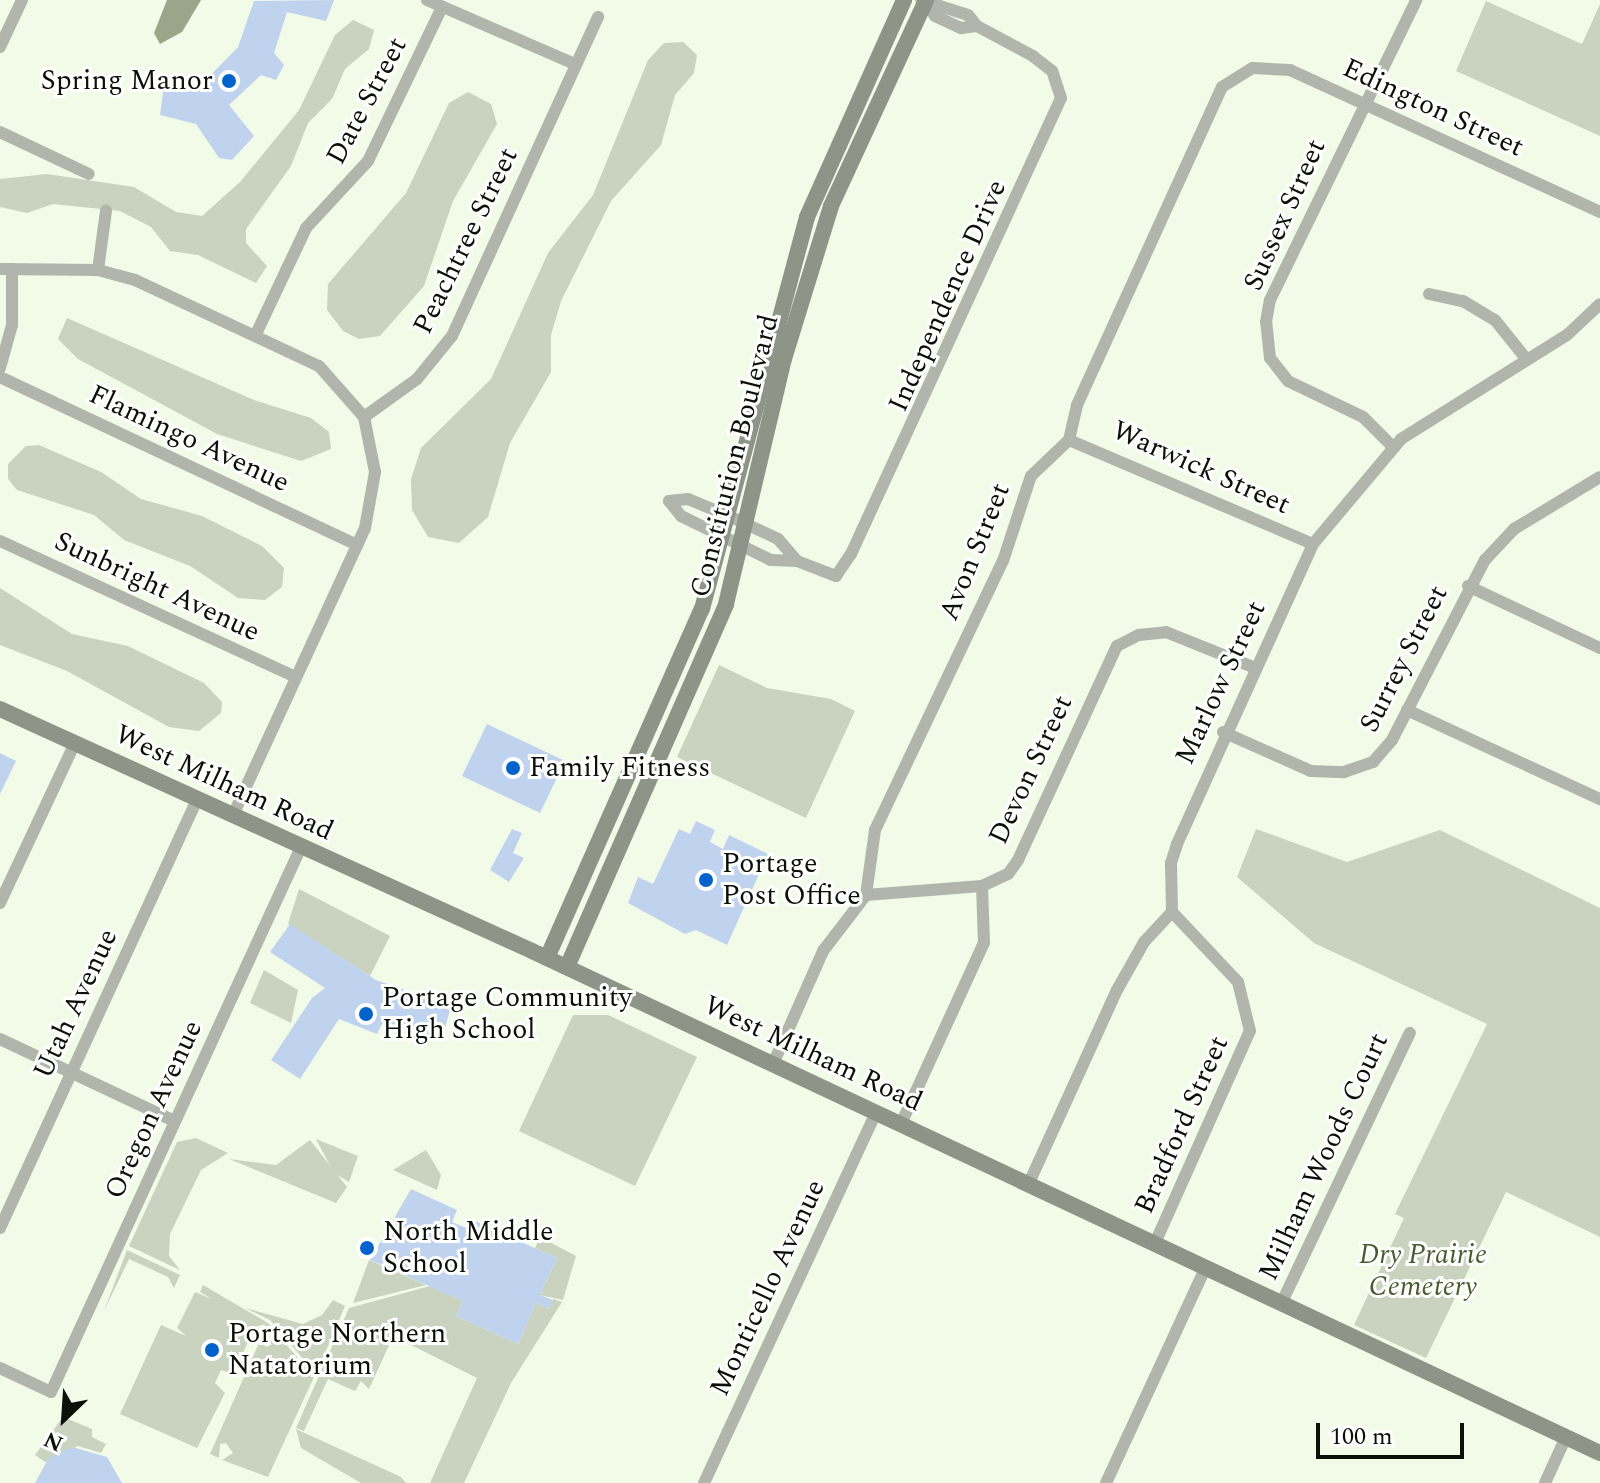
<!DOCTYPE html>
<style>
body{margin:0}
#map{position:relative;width:1600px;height:1483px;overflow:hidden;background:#f2fbe8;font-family:Spectral,serif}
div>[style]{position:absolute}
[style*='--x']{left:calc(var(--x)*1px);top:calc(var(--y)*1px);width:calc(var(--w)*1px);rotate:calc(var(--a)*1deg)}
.green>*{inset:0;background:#c9d3bf}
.water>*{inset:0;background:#99a689}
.building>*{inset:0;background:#bfd3ef}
.street>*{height:12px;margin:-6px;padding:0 6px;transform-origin:6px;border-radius:6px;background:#b1b5ac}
.secondary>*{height:16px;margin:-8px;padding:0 8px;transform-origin:8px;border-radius:8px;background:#8e9488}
.dots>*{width:22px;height:22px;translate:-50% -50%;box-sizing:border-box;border:4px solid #fff;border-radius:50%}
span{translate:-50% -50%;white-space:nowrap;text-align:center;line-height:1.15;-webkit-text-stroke:6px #fff;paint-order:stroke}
.poi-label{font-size:28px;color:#0d1009}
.right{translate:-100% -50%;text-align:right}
.left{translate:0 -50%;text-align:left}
.street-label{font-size:28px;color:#0d1009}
.park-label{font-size:28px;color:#495c2e;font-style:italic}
.north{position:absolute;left:24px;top:1379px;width:80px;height:80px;-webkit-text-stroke:6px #fff;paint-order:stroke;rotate:205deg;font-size:22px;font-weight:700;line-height:32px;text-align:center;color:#0d1009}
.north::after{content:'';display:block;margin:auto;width:28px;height:36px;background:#0d1009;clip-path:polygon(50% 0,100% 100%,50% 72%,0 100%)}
.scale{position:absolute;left:1316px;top:1423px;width:148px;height:36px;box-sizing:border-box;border:4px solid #0d1009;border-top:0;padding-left:10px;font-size:24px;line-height:28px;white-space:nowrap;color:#0d1009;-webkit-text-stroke:6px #fff;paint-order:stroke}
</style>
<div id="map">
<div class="green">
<div style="clip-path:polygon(1486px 1px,1582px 44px,1600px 4px,1600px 136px,1456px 71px)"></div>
<div style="clip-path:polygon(353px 20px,374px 30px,369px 49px,345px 69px,332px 99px,308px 123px,291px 166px,246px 229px,246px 243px,267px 266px,256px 283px,198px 255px,170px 251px,151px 227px,120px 211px,53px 204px,27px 213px,0 207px,0 179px,47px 174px,134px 187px,176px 212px,202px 216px,240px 182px,299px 110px,335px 35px)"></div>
<div style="clip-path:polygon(683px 42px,697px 55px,694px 73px,675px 95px,661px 145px,611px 201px,561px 301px,551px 335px,551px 372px,510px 443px,488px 517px,459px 543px,428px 537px,412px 510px,411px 479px,421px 448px,491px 379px,548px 253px,593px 195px,648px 60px,664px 43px)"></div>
<div style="clip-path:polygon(468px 92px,491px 104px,497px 124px,453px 201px,424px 286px,380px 336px,359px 339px,343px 331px,327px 310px,328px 284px,406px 193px,449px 103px)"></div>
<div style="clip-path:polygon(67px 318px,254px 400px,311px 418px,329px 432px,331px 449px,301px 461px,217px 434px,78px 359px,58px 339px)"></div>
<div style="clip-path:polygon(39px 445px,101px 472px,141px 499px,202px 516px,262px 546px,284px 568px,282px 587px,265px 600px,238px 598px,190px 566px,124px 540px,94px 515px,17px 490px,8px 479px,8px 464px,26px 446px)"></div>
<div style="clip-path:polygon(0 588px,72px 634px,128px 646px,204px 683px,222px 702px,221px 713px,199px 731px,169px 727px,67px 671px,0 645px)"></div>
<div style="clip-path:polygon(719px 665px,767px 688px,831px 699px,855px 711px,806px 818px,677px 757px)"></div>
<div style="clip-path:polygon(1256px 829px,1347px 862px,1440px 830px,1600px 908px,1600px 1237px,1506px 1192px,1426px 1358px,1354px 1325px,1404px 1218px,1395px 1214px,1487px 1024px,1314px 943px,1237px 877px)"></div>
<div style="clip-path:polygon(299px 889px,390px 936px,370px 976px,288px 924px)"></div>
<div style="clip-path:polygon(264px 970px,298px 990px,291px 1023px,250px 1003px)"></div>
<div style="clip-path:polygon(573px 1015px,608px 1015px,697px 1057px,635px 1186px,519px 1131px)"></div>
<div style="clip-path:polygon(196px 1138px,228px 1153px,201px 1170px,170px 1234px,169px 1256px,180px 1270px,129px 1246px,177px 1142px)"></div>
<div style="clip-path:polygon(316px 1139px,358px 1156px,349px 1182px,334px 1173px)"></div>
<div style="clip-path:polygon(310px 1140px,347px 1187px,336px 1203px,229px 1159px,276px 1165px)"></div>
<div style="clip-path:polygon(426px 1150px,441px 1175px,437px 1190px,393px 1170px)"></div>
<div style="clip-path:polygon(540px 1237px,576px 1256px,563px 1300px,540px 1295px,557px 1258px,535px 1248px)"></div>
<div style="clip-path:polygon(127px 1250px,180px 1275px,174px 1288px,168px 1277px,129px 1259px,104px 1311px)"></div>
<div style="clip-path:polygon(369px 1260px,426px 1285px,353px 1303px)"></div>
<div style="clip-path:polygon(203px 1285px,268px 1323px,314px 1377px,268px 1477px,222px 1460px,233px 1453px,226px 1443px,220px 1444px,219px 1458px,210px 1454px,259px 1343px,268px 1347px,273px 1336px,263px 1331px,265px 1324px,255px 1327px,233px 1374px,221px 1370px,215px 1383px,225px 1393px,197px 1448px,120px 1414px,161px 1325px,186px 1336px,177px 1328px,195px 1292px,212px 1299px,200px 1292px)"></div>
<div style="clip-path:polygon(430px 1286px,463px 1301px,456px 1316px,518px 1344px,536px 1303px,549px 1309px,553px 1299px,562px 1302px,511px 1383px,464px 1483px,430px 1483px,477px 1378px,411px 1345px,391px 1341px,369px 1389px,361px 1381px,355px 1391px,328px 1379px,304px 1431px,296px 1428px,349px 1308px)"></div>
<div style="clip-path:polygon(333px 1300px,345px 1306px,316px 1374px,270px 1320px,245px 1308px,303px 1324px,322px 1315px)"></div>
<div style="clip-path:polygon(63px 1417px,92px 1429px,92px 1437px,106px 1444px,101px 1453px,78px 1446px,45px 1462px,35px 1455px)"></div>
<div style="clip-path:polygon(296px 1429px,401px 1477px,406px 1483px,361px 1483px,301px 1448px)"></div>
</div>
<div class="water">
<div style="clip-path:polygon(167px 0,201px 0,182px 32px,160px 44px,154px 33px)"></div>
</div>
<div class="building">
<div style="clip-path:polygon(334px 0,326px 21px,287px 12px,274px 53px,284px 65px,276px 80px,261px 75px,229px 105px,254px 136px,232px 160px,219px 158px,196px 124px,160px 115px,164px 84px,199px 87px,238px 47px,254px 1px)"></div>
<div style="clip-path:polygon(487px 724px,565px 761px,540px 813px,462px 776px)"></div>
<div style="clip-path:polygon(0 753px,16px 761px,0 794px)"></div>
<div style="clip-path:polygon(696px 821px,715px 830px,710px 842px,723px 849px,729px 835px,768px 854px,727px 945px,696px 930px,685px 934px,628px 903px,638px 877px,653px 884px,679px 829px,690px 834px)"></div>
<div style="clip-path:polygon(512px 829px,522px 833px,513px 853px,524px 858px,509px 882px,490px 870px)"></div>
<div style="clip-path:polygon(290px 924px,376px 980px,451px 1006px,442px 1039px,383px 1022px,377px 1034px,339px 1019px,300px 1079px,271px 1060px,312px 998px,325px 988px,270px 952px)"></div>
<div style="clip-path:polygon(411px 1189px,457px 1210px,452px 1222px,471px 1230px,475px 1221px,557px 1258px,540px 1295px,553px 1300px,549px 1309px,536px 1303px,518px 1344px,456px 1316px,463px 1301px,370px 1260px)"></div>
<div style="clip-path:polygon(72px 1447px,107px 1457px,122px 1483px,35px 1483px,48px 1459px)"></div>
</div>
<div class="street">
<div style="--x:427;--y:0;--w:161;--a:23.4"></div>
<div style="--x:925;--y:2;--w:17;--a:54"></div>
<div style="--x:935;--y:16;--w:29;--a:25"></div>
<div style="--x:961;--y:28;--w:16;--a:-7"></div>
<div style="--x:0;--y:47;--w:52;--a:-64.9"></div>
<div style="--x:0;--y:132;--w:98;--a:25.3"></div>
<div style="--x:0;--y:269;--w:98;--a:0.6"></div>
<div style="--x:98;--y:270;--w:38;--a:15"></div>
<div style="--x:135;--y:280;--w:203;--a:25.1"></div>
<div style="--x:319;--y:366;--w:68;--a:48.6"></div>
<div style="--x:364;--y:417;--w:56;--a:78.7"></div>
<div style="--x:375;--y:472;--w:57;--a:100.1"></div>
<div style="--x:365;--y:528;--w:318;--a:114.7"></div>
<div style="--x:98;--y:270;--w:60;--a:-82.3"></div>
<div style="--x:1429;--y:294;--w:35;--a:12"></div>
<div style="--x:1463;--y:301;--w:37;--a:31"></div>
<div style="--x:1495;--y:320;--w:51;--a:51.3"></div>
<div style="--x:256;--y:334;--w:117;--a:-64.7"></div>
<div style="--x:306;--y:228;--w:91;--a:-47.2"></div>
<div style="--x:368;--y:161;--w:171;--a:-64.3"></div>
<div style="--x:0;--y:368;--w:45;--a:-74.4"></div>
<div style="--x:12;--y:325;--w:56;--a:-90"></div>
<div style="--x:0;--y:377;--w:395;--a:25.2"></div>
<div style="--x:364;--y:417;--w:65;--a:-35.6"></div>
<div style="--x:417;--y:379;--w:55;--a:-50.9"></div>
<div style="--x:452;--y:336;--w:351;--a:-65.4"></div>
<div style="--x:1069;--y:440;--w:265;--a:23.1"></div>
<div style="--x:1393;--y:447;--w:42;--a:-135"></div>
<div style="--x:1363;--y:417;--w:83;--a:-154.4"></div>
<div style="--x:1288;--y:381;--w:29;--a:-128"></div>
<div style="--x:1270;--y:358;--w:36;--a:-96"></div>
<div style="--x:1266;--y:322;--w:22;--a:-80"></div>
<div style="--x:1270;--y:300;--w:334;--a:-64"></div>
<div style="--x:669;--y:501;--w:19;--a:51"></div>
<div style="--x:681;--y:516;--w:100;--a:26.1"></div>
<div style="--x:771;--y:560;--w:26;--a:2"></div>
<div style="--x:797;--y:561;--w:42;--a:21"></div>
<div style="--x:836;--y:576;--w:27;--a:-56"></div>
<div style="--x:851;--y:554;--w:502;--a:-65.27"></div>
<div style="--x:1061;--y:98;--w:28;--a:-108"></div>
<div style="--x:1052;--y:71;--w:24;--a:-142"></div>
<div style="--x:1033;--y:56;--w:64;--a:-151.8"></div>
<div style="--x:977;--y:26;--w:14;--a:-129"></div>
<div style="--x:968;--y:15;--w:49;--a:-162.3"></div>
<div style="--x:669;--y:501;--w:19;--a:-6"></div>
<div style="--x:688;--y:499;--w:44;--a:22.5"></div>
<div style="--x:729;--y:516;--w:54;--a:25.1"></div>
<div style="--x:778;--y:539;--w:29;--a:49"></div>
<div style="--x:0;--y:541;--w:324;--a:24.7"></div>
<div style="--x:1468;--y:586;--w:146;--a:25.2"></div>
<div style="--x:1407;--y:710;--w:213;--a:24.8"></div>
<div style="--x:1223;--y:732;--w:96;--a:23.9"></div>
<div style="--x:1311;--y:771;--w:33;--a:2"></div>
<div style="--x:1344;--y:772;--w:31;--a:-19"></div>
<div style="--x:1373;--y:762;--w:29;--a:-49"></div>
<div style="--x:1392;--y:740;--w:203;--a:-62.7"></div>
<div style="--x:1485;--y:560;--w:42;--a:-46.9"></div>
<div style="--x:1514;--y:529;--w:100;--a:-31.2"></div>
<div style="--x:866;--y:895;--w:116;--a:-4.4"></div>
<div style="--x:0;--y:903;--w:177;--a:-64.9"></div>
<div style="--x:0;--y:1039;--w:192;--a:25.2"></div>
<div style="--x:773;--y:1064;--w:124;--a:-66.1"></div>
<div style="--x:823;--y:951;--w:71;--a:-52.5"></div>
<div style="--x:866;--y:895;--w:66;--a:-82.1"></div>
<div style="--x:875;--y:830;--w:298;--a:-64.6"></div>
<div style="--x:1003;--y:561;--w:89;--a:-71.8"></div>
<div style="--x:1031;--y:476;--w:52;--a:-43.5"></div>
<div style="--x:1069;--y:440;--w:36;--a:-77"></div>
<div style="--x:1077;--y:405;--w:349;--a:-65.5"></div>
<div style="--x:1222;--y:87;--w:36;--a:-32"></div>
<div style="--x:1253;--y:68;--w:37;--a:3"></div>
<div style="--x:1290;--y:70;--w:341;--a:24.6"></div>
<div style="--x:901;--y:1124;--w:199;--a:-65.4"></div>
<div style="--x:984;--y:943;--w:57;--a:-92"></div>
<div style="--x:982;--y:886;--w:29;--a:-25"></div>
<div style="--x:1008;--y:874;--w:17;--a:-54"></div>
<div style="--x:1018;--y:860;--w:236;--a:-65.2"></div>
<div style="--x:1117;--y:646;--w:25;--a:-27"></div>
<div style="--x:1139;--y:635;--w:27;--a:-6"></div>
<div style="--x:1166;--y:632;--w:94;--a:21.9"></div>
<div style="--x:1029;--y:1183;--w:212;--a:-65.5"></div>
<div style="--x:1117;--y:990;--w:55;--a:-60.6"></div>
<div style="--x:1144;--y:942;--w:41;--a:-47"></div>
<div style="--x:1172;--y:912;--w:49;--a:-91.2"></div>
<div style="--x:1171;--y:863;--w:20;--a:-72"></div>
<div style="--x:1177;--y:844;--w:329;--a:-65.6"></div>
<div style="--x:1313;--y:544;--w:137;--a:-50"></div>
<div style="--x:1401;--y:439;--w:196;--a:-32.1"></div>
<div style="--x:1567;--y:335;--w:45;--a:-43.2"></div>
<div style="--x:0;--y:1228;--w:471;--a:-65.3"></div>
<div style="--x:1155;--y:1243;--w:232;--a:-65.9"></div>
<div style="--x:1250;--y:1031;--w:50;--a:-103.8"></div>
<div style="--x:1238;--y:982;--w:96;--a:-133.3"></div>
<div style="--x:1282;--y:1302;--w:298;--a:-64.6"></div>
<div style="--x:0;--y:1368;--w:56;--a:25.2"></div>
<div style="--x:51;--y:1392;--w:600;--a:-65.36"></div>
<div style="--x:704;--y:1483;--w:409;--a:-65.1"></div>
<div style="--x:1106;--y:1483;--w:238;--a:-65.2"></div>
<div style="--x:1545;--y:1483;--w:51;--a:-65.5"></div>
</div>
<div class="secondary">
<div style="--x:0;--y:709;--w:584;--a:24.46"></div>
<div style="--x:532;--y:951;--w:1180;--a:25.18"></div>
<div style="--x:547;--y:958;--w:382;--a:-66.1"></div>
<div style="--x:702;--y:609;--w:406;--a:-75"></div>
<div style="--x:807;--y:217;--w:238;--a:-65.9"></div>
<div style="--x:567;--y:967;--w:396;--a:-66.3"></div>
<div style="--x:726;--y:604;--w:252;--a:-76.7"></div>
<div style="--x:784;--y:359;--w:160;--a:-72.9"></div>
<div style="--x:831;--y:206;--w:227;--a:-65.2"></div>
</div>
<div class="dots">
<div style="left:229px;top:81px;background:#0063cc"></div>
<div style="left:513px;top:768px;background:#0063cc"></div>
<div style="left:706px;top:880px;background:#0063cc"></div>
<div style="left:366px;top:1014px;background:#0063cc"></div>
<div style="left:367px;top:1248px;background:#0063cc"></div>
<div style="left:212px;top:1350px;background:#0063cc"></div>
</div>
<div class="poi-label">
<span class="right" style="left:213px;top:81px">Spring Manor</span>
<span class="left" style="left:529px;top:768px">Family Fitness</span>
<span class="left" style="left:722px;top:880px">Portage<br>Post Office</span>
<span class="left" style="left:382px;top:1014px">Portage Community<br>High School</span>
<span class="left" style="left:383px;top:1248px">North Middle<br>School</span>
<span class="left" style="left:228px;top:1350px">Portage Northern<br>Natatorium</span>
</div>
<div class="street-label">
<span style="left:367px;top:101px;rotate:-62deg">Date Street</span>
<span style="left:1433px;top:108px;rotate:25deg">Edington Street</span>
<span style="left:1285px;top:215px;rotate:-66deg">Sussex Street</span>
<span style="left:466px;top:241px;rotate:-64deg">Peachtree Street</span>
<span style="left:948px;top:296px;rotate:-66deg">Independence Drive</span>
<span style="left:189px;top:439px;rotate:25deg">Flamingo Avenue</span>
<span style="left:735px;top:456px;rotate:-76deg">Constitution Boulevard</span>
<span style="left:1201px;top:468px;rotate:24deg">Warwick Street</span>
<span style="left:975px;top:552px;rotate:-68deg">Avon Street</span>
<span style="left:157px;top:587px;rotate:25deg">Sunbright Avenue</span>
<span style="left:1404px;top:659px;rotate:-63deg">Surrey Street</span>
<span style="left:1221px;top:683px;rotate:-65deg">Marlow Street</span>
<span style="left:1031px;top:770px;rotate:-65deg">Devon Street</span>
<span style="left:224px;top:783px;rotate:25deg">West Milham Road</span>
<span style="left:76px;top:1004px;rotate:-65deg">Utah Avenue</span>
<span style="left:813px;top:1054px;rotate:25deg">West Milham Road</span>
<span style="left:154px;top:1110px;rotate:-65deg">Oregon Avenue</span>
<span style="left:1182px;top:1125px;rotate:-66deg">Bradford Street</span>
<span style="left:1324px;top:1157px;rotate:-65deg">Milham Woods Court</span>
<span style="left:768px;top:1288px;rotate:-65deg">Monticello Avenue</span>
</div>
<div class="park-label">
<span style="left:1423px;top:1271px">Dry Prairie<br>Cemetery</span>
</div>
<div class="north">N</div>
<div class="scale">100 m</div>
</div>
